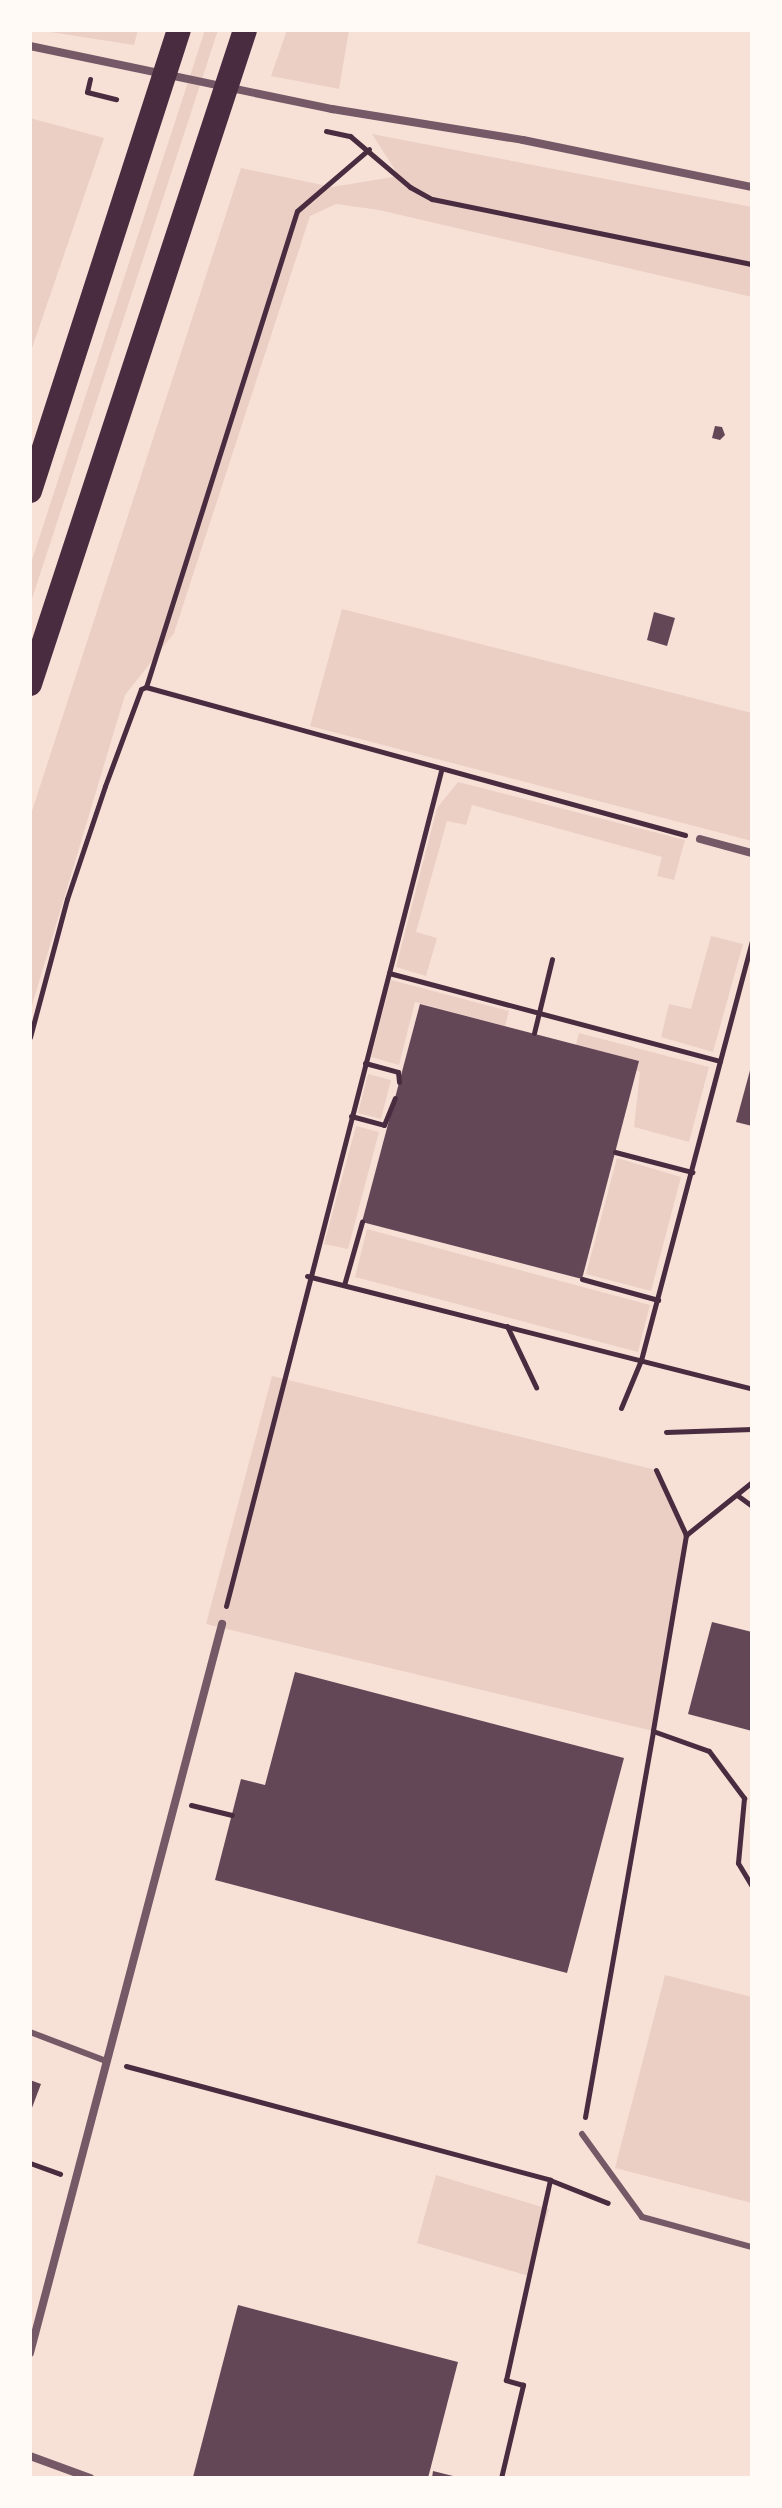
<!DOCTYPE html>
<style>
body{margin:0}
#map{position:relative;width:782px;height:2508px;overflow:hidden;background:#f7e1d7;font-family:Roboto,sans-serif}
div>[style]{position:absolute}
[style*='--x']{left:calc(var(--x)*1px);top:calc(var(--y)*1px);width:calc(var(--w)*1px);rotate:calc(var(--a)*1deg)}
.green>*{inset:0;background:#ebcfc5}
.building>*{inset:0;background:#644757}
.path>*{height:5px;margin:-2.5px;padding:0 2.5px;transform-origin:2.5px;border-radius:2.5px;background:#4a2c40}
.service>*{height:6px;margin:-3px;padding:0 3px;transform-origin:3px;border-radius:3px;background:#755966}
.minor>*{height:8px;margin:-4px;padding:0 4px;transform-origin:4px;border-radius:4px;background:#755966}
.motorway>*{height:24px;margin:-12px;padding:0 12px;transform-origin:12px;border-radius:12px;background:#4a2c40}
span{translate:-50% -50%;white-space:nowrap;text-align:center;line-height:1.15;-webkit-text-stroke:7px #fffaf5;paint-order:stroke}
.frame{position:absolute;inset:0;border:32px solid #fffaf5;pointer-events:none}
</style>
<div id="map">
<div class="green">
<div style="clip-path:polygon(37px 30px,138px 30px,134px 45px)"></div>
<div style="clip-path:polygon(205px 30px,218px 30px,30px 605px,30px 566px)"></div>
<div style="clip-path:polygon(287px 30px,349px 30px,339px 89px,271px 76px)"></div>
<div style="clip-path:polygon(30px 118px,104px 138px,30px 354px)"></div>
<div style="clip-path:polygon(372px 134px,752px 207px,752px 297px,379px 210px,336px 204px,310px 216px,174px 633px,125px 695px,30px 1012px,30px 817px,241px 168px,332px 187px,399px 176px)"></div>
<div style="clip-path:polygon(342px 609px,752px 713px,752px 841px,310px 726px)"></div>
<div style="clip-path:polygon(458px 782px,685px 840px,674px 880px,657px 876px,662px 857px,472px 805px,466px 825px,447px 821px,416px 932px,437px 938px,426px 976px,396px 967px,437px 808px)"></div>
<div style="clip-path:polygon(711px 936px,743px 944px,713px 1052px,661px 1037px,669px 1004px,691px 1009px)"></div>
<div style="clip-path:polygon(391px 980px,509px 1011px,505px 1026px,415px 1002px,399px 1065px,371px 1057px)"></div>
<div style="clip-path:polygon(579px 1033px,709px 1067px,689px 1142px,634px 1127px,640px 1072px,575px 1048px)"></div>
<div style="clip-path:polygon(368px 1074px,391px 1080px,381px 1119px,358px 1113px)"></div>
<div style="clip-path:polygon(356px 1126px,379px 1132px,348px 1249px,324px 1244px)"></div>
<div style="clip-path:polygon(617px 1158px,681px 1177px,651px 1291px,586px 1274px)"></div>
<div style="clip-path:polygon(367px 1229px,650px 1305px,638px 1352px,355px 1277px)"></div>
<div style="clip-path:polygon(272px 1376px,656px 1470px,686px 1535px,653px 1731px,206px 1624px)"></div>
<div style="clip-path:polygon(665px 1975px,752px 1997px,752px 2203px,615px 2168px)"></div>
<div style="clip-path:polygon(436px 2175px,549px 2209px,529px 2276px,417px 2243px)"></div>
</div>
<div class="building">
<div style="clip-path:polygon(715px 426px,722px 427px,725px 435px,720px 440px,712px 438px)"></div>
<div style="clip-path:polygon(654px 612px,675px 618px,667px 646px,647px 640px)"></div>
<div style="clip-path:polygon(420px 1004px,639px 1061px,582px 1279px,362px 1222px)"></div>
<div style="clip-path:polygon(752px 1063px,752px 1126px,736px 1122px)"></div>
<div style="clip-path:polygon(712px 1622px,752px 1632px,752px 1731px,688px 1714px)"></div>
<div style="clip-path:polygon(295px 1672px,624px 1758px,567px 1973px,215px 1880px,241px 1779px,265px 1785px)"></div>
<div style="clip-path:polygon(30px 2080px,41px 2084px,30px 2113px)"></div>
<div style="clip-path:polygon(238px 2305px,458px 2362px,428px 2478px,193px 2477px)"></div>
<div style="clip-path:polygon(433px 2471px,457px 2477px,457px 2478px,432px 2478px)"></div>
</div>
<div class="path">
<div style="--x:90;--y:79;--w:13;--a:103"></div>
<div style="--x:87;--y:92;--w:30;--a:14"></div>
<div style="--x:326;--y:131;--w:25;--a:12"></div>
<div style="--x:350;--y:136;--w:79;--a:40.4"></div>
<div style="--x:410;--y:187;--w:25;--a:29"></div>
<div style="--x:432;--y:199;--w:327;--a:11.5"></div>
<div style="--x:146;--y:687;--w:559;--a:15.35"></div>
<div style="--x:389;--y:973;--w:342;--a:14.9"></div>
<div style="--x:720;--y:1061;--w:309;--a:104.8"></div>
<div style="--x:641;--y:1360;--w:52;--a:112.6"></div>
<div style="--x:534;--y:1033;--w:76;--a:-76.3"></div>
<div style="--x:30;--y:1037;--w:143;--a:-75"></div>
<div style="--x:67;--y:899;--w:119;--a:-71.4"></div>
<div style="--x:105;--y:786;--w:103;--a:-69.6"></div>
<div style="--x:141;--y:689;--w:5;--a:-22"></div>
<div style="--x:146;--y:687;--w:499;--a:-72.4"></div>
<div style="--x:297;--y:211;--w:95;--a:-40.7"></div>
<div style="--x:720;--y:1061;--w:124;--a:-75.1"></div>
<div style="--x:365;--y:1063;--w:34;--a:15"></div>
<div style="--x:398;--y:1072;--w:10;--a:84"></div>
<div style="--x:351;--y:1116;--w:34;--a:15"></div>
<div style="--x:384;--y:1125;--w:29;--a:-68"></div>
<div style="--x:615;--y:1152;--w:80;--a:14.6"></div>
<div style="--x:307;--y:1276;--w:459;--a:14.2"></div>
<div style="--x:582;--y:1279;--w:79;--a:15.4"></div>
<div style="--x:344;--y:1285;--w:66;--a:-74.1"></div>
<div style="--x:507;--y:1326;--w:68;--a:64.6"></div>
<div style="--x:666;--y:1432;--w:86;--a:-2"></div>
<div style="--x:656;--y:1470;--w:72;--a:65.2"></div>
<div style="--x:752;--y:1482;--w:85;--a:141.2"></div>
<div style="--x:686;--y:1535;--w:199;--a:99.6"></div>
<div style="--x:653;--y:1731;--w:59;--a:19.7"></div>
<div style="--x:709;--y:1751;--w:59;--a:53.3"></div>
<div style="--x:744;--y:1798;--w:65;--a:95.3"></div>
<div style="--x:738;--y:1863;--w:27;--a:59"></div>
<div style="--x:737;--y:1495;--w:19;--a:36"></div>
<div style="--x:226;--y:1606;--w:862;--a:-75.56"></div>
<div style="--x:191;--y:1805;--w:42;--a:13.7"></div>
<div style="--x:126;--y:2066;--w:439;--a:15"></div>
<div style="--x:550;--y:2180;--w:62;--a:21.6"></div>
<div style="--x:585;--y:2117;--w:392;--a:-80"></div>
<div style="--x:30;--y:2163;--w:32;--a:20"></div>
<div style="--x:501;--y:2478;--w:96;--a:-76.7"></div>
<div style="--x:523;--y:2385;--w:18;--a:-164"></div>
<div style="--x:506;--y:2380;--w:205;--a:-77.6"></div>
</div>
<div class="service">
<div style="--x:30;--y:2032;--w:81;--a:20.9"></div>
<div style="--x:582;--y:2134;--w:102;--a:54.1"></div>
<div style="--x:642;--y:2217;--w:114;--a:15.3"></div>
</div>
<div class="minor">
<div style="--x:30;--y:46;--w:309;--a:11.8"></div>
<div style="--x:332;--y:109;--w:193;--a:9.2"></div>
<div style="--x:523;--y:140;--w:234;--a:11.6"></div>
<div style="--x:700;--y:839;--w:54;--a:15.1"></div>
<div style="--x:30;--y:2353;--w:754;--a:-75.24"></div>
<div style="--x:30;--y:2456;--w:64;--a:20.1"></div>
</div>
<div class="motorway">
<div style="--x:30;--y:491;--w:484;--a:-72.1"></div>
<div style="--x:30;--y:684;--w:688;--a:-71.8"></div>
</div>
<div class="frame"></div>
</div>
